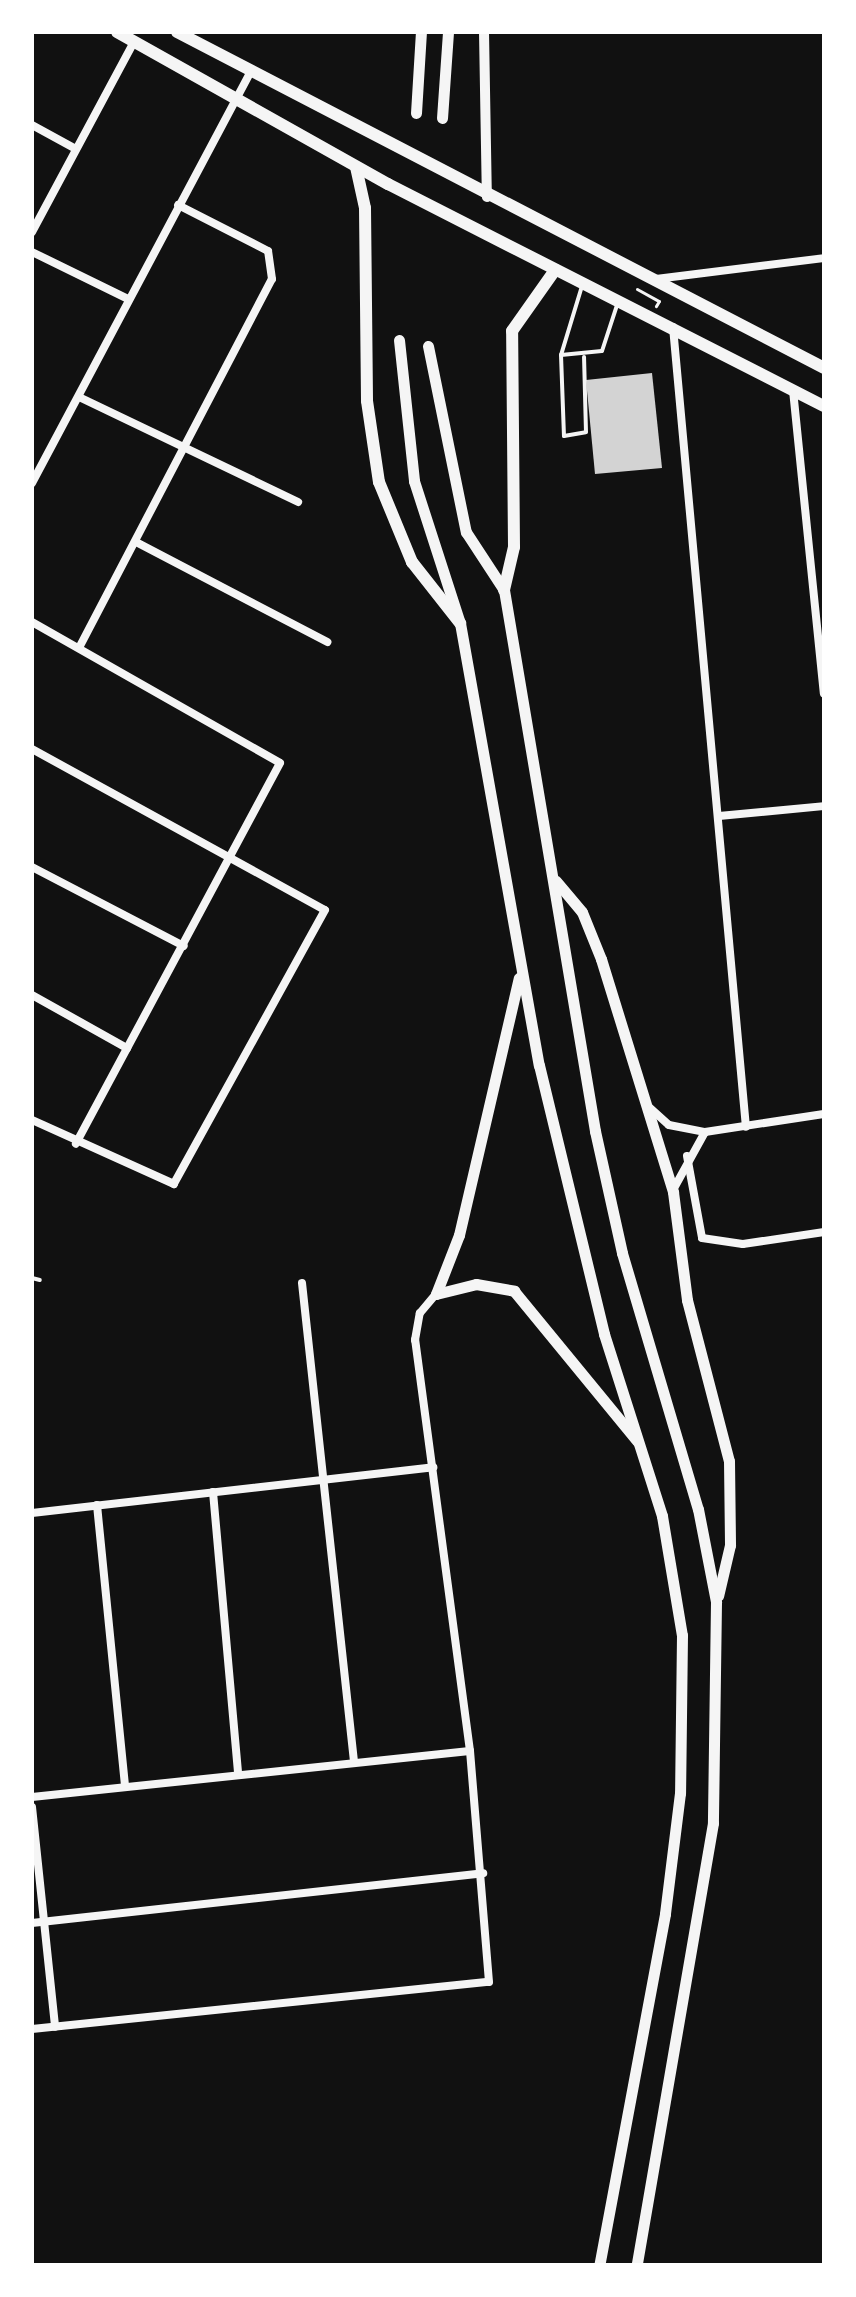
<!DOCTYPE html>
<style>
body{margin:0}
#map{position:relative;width:856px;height:2297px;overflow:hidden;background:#111;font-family:"PT Serif",serif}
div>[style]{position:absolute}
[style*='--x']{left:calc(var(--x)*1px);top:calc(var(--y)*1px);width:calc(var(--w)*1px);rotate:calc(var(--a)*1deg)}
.building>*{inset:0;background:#d3d3d3}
.path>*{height:3px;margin:-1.5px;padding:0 1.5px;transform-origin:1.5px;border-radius:1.5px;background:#f5f5f5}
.service>*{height:4px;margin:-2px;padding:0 2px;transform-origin:2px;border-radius:2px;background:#f5f5f5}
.minor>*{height:8px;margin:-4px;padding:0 4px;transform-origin:4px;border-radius:4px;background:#f5f5f5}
.tertiary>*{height:10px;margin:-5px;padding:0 5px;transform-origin:5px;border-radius:5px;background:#f5f5f5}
.secondary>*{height:11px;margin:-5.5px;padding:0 5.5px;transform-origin:5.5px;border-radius:5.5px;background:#f5f5f5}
.primary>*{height:12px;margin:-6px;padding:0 6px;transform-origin:6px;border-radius:6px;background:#f5f5f5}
span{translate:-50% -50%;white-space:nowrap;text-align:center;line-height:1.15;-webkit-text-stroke:6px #fff;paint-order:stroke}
.frame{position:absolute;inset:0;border:34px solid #fff;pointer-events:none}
</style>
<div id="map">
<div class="building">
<div style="clip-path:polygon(652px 373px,662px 468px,595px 474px,586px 380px)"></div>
</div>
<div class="path">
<div style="--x:637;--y:289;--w:25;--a:29"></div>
<div style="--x:659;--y:301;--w:6;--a:121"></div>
</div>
<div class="service">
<div style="--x:582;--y:286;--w:72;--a:106.9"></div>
<div style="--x:561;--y:355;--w:81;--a:87.9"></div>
<div style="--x:564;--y:436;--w:22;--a:-10"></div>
<div style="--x:586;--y:432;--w:75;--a:-91.5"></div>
<div style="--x:561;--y:355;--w:41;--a:-5.6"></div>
<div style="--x:602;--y:351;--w:52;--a:-71.9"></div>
<div style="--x:32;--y:1278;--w:8;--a:14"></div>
</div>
<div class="minor">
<div style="--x:32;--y:125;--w:50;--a:28.6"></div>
<div style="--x:32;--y:232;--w:216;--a:-61.8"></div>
<div style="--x:32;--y:252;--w:105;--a:26.1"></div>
<div style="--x:656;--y:279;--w:169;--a:-7.1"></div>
<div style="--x:673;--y:327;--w:803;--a:84.79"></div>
<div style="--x:793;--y:390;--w:305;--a:84.2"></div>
<div style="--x:79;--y:397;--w:243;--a:25.6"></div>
<div style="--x:32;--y:483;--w:467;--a:-62"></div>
<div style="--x:136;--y:542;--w:216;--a:27.6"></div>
<div style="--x:32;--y:622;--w:285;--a:29.6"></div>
<div style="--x:280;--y:763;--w:432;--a:118.2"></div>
<div style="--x:80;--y:646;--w:414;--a:-62.4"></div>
<div style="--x:272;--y:279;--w:28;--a:-98"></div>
<div style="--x:268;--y:251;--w:101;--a:-152.9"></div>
<div style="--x:32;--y:749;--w:334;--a:28.8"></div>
<div style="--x:325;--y:910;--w:313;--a:118.9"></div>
<div style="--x:174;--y:1184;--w:156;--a:-155.7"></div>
<div style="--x:719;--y:816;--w:105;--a:-5.4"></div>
<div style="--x:32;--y:867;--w:171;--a:27.5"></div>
<div style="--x:32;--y:995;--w:109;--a:29.2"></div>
<div style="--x:650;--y:1108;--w:25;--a:42"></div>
<div style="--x:669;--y:1125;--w:37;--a:11"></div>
<div style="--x:705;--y:1132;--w:120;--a:-8.6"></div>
<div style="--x:687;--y:1156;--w:83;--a:79.6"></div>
<div style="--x:702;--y:1238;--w:41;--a:8.3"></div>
<div style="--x:743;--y:1244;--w:82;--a:-8.4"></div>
<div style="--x:673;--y:1190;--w:66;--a:-61.1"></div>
<div style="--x:302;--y:1283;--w:482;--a:83.8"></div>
<div style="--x:213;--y:1492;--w:283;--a:84.9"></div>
<div style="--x:97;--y:1505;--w:283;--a:84.3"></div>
<div style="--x:32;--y:1513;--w:404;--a:-6.5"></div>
<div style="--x:32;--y:1797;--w:440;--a:-6"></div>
<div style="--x:32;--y:1807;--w:221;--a:84"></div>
<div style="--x:32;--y:1923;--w:454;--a:-6.3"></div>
<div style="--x:32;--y:2029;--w:459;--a:-5.9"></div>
<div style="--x:489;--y:1982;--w:232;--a:-94.7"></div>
<div style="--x:470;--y:1751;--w:415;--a:-97.6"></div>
<div style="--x:415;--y:1340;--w:27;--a:-80"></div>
<div style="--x:420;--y:1313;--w:25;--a:-50"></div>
</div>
<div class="tertiary">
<div style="--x:484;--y:32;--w:165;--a:89"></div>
</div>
<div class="secondary">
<div style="--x:416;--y:113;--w:81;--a:-86.5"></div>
<div style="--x:442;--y:118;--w:86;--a:-86"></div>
<div style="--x:399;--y:340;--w:142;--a:83.9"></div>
<div style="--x:414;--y:481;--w:149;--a:72.1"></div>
<div style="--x:460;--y:623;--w:449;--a:79.9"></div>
<div style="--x:539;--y:1065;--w:277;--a:76.4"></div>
<div style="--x:604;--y:1334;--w:191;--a:72.3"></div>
<div style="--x:662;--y:1516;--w:121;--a:80.5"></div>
<div style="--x:682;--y:1635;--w:158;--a:90.7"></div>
<div style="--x:680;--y:1793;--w:122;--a:97.1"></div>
<div style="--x:665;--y:1914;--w:357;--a:100.6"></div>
<div style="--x:428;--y:346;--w:190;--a:78.5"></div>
<div style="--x:466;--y:532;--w:69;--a:56.8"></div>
<div style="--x:504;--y:590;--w:549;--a:80.45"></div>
<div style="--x:595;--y:1131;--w:125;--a:77.5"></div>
<div style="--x:622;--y:1253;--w:267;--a:73.5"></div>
<div style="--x:698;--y:1509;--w:95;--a:79"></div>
<div style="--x:716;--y:1602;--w:221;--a:90.8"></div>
<div style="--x:713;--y:1823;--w:448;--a:99.8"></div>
<div style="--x:556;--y:881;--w:40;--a:50"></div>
<div style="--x:582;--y:912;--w:51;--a:68"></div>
<div style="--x:601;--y:959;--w:244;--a:72.8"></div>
<div style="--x:673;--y:1192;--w:109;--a:82.6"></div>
<div style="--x:687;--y:1300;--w:166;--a:75.4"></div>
<div style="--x:729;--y:1461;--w:84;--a:89.3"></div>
<div style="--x:730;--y:1545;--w:52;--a:103.2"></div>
<div style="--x:436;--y:1294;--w:63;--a:-68.7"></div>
<div style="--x:459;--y:1235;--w:264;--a:-76.9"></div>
<div style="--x:436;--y:1294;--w:41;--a:-14"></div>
<div style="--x:476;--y:1284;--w:39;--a:10"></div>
<div style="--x:514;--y:1291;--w:194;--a:50.6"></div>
</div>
<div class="primary">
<div style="--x:117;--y:32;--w:311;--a:29.3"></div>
<div style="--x:388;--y:184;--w:489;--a:27"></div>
<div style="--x:177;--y:32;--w:729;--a:27.44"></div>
<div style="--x:356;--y:167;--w:42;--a:77.6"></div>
<div style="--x:365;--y:208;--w:193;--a:89.4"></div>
<div style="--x:367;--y:401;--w:82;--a:81.6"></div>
<div style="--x:379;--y:482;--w:87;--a:67.6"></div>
<div style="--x:412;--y:562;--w:78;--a:51.8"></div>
<div style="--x:504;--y:590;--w:44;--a:-76.9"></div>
<div style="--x:514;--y:547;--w:216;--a:-90.5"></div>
<div style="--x:512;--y:331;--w:75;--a:-54.8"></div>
</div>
<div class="frame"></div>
</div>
